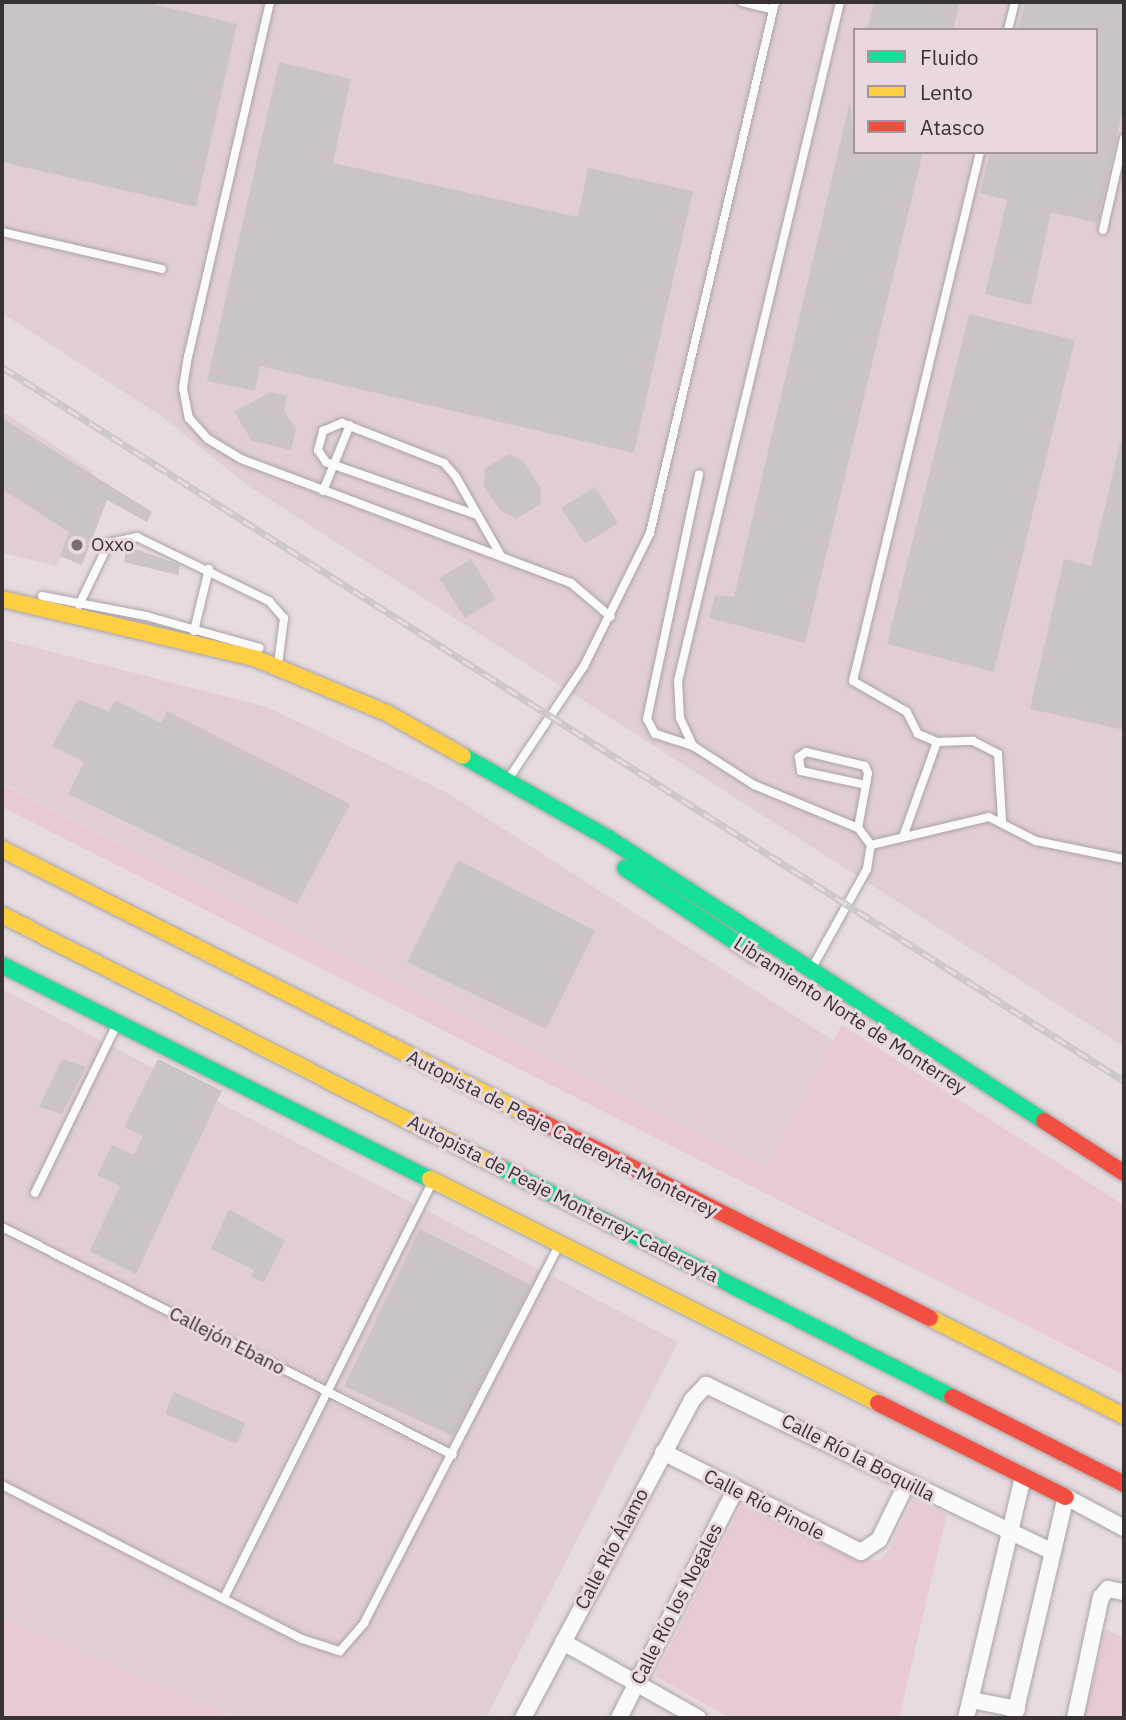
<!DOCTYPE html>
<meta charset="utf-8">
<style>
body{margin:0}
#map{position:relative;width:1126px;height:1720px;overflow:hidden;background:#e6dce0;font-family:"IBM Plex Sans",sans-serif}
div>[style]{position:absolute}
[style*='--x']{left:calc(var(--x)*1px);top:calc(var(--y)*1px);width:calc(var(--w)*1px);rotate:calc(var(--a)*1deg)}
.built>*{inset:0;background:#e1ced5}
.green>*{inset:0;background:#e8cad6}
.building>*{inset:0;background:#cbc4c7}
.roads{filter:drop-shadow(0 0 2px #aba3a6) drop-shadow(0 0 2px #aba3a6)}
.lane>*{height:8px;margin:-4px;padding:0 4px;transform-origin:4px;border-radius:4px;background:#fbfafa}
.street>*{height:16px;margin:-8px;padding:0 8px;transform-origin:8px;border-radius:8px;background:#fbfafa}
.fast>*{height:16px;margin:-8px;padding:0 8px;transform-origin:8px;border-radius:8px;background:#16e098}
.slow>*{height:16px;margin:-8px;padding:0 8px;transform-origin:8px;border-radius:8px;background:#ffcf43}
.jam>*{height:16px;margin:-8px;padding:0 8px;transform-origin:8px;border-radius:8px;background:#f24e42}
.rail>*{height:7px;margin-top:-3.5px;transform-origin:0;background:repeating-linear-gradient(90deg,#ead8df 0 13px,#cbc8c9 0 26px);box-sizing:border-box;border-block:2px solid #cbc8c9}
.dots>*{width:19px;height:19px;translate:-50% -50%;box-sizing:border-box;border:4px solid #ead8df;border-radius:50%}
span{translate:-50% -50%;white-space:nowrap;text-align:center;line-height:1.15;-webkit-text-stroke:6px #ead8df;paint-order:stroke}
.poi-label{font-size:19px;color:#393235}
.left{translate:0 -50%;text-align:left}
.street-label{font-size:19px;color:#393235}
.frame{position:absolute;inset:0;border:4px solid #393235;pointer-events:none}
.legend{position:absolute;left:853px;top:28px;width:245px;height:126px;box-sizing:border-box;background:#ead8df;border:2px solid #a3969b;margin:0;padding:9px 12px;list-style:none;font-size:21px;color:#393235}
.legend li{display:flex;align-items:center;gap:14px;height:35px}
.legend b{width:35px;border:2px solid #a3969b}
</style>
<div id="map">
<div class="built">
<div style="clip-path:polygon(evenodd,2px 2px,1124px 2px,1124px 1047px,250px 487px,161px 416px,2px 313px,2px 2px,855px 30px,1096px 30px,1096px 152px,855px 152px,855px 30px)"></div>
<div style="clip-path:polygon(2px 411px,93px 471px,57px 566px,2px 553px)"></div>
<div style="clip-path:polygon(2px 639px,267px 707px,446px 792px,834px 1041px,766px 1170px,2px 783px)"></div>
<div style="clip-path:polygon(2px 989px,678px 1342px,486px 1718px,237px 1718px,2px 1618px)"></div>
</div>
<div class="green">
<div style="clip-path:polygon(2px 784px,766px 1169px,842px 1025px,1124px 1205px,1124px 1375px,2px 807px)"></div>
<div style="clip-path:polygon(913px 1500px,947px 1514px,899px 1718px,730px 1718px,655px 1676px,741px 1506px,858px 1561px,880px 1560px,889px 1550px)"></div>
<div style="clip-path:polygon(2px 1618px,236px 1718px,2px 1718px)"></div>
<div style="clip-path:polygon(1106px 1629px,1124px 1639px,1124px 1718px,1084px 1718px)"></div>
</div>
<div class="building">
<div style="clip-path:polygon(2px 2px,145px 2px,237px 24px,196px 207px,2px 162px)"></div>
<div style="clip-path:polygon(874px 2px,960px 2px,953px 30px,867px 30px)"></div>
<div style="clip-path:polygon(1025px 2px,1124px 2px,1124px 105px,1097px 223px,1051px 212px,1031px 305px,985px 294px,1007px 200px,980px 193px,990px 152px,1096px 152px,1096px 30px,1018px 30px)"></div>
<div style="clip-path:polygon(279px 62px,351px 79px,333px 163px,578px 217px,588px 168px,693px 191px,634px 453px,260px 366px,255px 391px,207px 381px)"></div>
<div style="clip-path:polygon(850px 101px,855px 152px,923px 152px,805px 643px,709px 618px,715px 595px,734px 597px)"></div>
<div style="clip-path:polygon(969px 314px,1075px 340px,994px 672px,887px 644px)"></div>
<div style="clip-path:polygon(270px 392px,287px 396px,284px 411px,296px 429px,291px 450px,252px 441px,234px 412px)"></div>
<div style="clip-path:polygon(2px 418px,152px 512px,147px 522px,107px 500px,82px 565px,60px 556px,69px 532px,2px 489px)"></div>
<div style="clip-path:polygon(1120px 443px,1124px 444px,1124px 730px,1030px 709px,1064px 559px,1091px 566px)"></div>
<div style="clip-path:polygon(509px 454px,523px 461px,540px 487px,541px 504px,516px 519px,500px 510px,484px 487px,485px 468px)"></div>
<div style="clip-path:polygon(595px 487px,618px 523px,585px 544px,561px 508px)"></div>
<div style="clip-path:polygon(127px 546px,180px 565px,178px 575px,124px 562px)"></div>
<div style="clip-path:polygon(471px 559px,496px 599px,465px 618px,439px 578px)"></div>
<div style="clip-path:polygon(78px 699px,109px 712px,115px 700px,161px 723px,167px 711px,350px 804px,297px 904px,68px 794px,84px 762px,52px 746px)"></div>
<div style="clip-path:polygon(458px 860px,595px 931px,546px 1029px,407px 962px)"></div>
<div style="clip-path:polygon(62px 1059px,86px 1067px,62px 1114px,39px 1107px)"></div>
<div style="clip-path:polygon(158px 1059px,222px 1091px,136px 1274px,90px 1251px,120px 1186px,97px 1175px,112px 1145px,134px 1155px,143px 1136px,124px 1127px)"></div>
<div style="clip-path:polygon(229px 1209px,285px 1241px,264px 1282px,251px 1277px,254px 1270px,211px 1249px)"></div>
<div style="clip-path:polygon(420px 1229px,531px 1285px,453px 1436px,344px 1386px)"></div>
<div style="clip-path:polygon(174px 1392px,245px 1423px,237px 1444px,165px 1414px)"></div>
</div>
<div class="roads">
<div class="lane">
<div style="--x:270;--y:2;--w:363;--a:103"></div>
<div style="--x:188;--y:356;--w:32;--a:99"></div>
<div style="--x:183;--y:388;--w:31;--a:79"></div>
<div style="--x:189;--y:418;--w:28;--a:48"></div>
<div style="--x:208;--y:439;--w:39;--a:31"></div>
<div style="--x:241;--y:459;--w:353;--a:20.6"></div>
<div style="--x:571;--y:583;--w:52;--a:40.4"></div>
<div style="--x:742;--y:2;--w:32;--a:14"></div>
<div style="--x:1008;--y:30;--w:29;--a:-76"></div>
<div style="--x:1103;--y:230;--w:94;--a:-77.1"></div>
<div style="--x:2;--y:232;--w:164;--a:13"></div>
<div style="--x:323;--y:491;--w:71;--a:-67.8"></div>
<div style="--x:477;--y:515;--w:160;--a:-160.7"></div>
<div style="--x:326;--y:462;--w:14;--a:-124"></div>
<div style="--x:318;--y:450;--w:20;--a:-75"></div>
<div style="--x:323;--y:431;--w:21;--a:-23"></div>
<div style="--x:342;--y:423;--w:110;--a:21.4"></div>
<div style="--x:444;--y:463;--w:18;--a:49"></div>
<div style="--x:456;--y:477;--w:91;--a:60.3"></div>
<div style="--x:42;--y:596;--w:106;--a:10.9"></div>
<div style="--x:146;--y:616;--w:118;--a:15.7"></div>
<div style="--x:79;--y:605;--w:69;--a:-64.2"></div>
<div style="--x:109;--y:543;--w:29;--a:-12"></div>
<div style="--x:137;--y:537;--w:147;--a:25.9"></div>
<div style="--x:269;--y:601;--w:23;--a:49"></div>
<div style="--x:284;--y:618;--w:47;--a:97.3"></div>
<div style="--x:194;--y:631;--w:64;--a:-76.4"></div>
<div style="--x:937;--y:742;--w:21;--a:-157"></div>
<div style="--x:918;--y:734;--w:25;--a:-117"></div>
<div style="--x:907;--y:712;--w:62;--a:-150.1"></div>
<div style="--x:853;--y:681;--w:544;--a:-76.5"></div>
<div style="--x:693;--y:746;--w:40;--a:-162"></div>
<div style="--x:655;--y:734;--w:17;--a:-118"></div>
<div style="--x:647;--y:719;--w:250;--a:-78"></div>
<div style="--x:509;--y:778;--w:135;--a:-56.2"></div>
<div style="--x:584;--y:666;--w:148;--a:-63.6"></div>
<div style="--x:650;--y:533;--w:546;--a:-76.75"></div>
<div style="--x:858;--y:828;--w:44;--a:-79.5"></div>
<div style="--x:866;--y:785;--w:12;--a:-81"></div>
<div style="--x:868;--y:773;--w:8;--a:-113"></div>
<div style="--x:865;--y:766;--w:61;--a:-166.7"></div>
<div style="--x:806;--y:752;--w:9;--a:144"></div>
<div style="--x:799;--y:757;--w:14;--a:82"></div>
<div style="--x:801;--y:771;--w:66;--a:12.2"></div>
<div style="--x:903;--y:837;--w:101;--a:-70.3"></div>
<div style="--x:937;--y:742;--w:36;--a:-2"></div>
<div style="--x:973;--y:741;--w:28;--a:27"></div>
<div style="--x:998;--y:754;--w:65;--a:86.5"></div>
<div style="--x:871;--y:845;--w:121;--a:-13.3"></div>
<div style="--x:989;--y:817;--w:53;--a:27.1"></div>
<div style="--x:1036;--y:841;--w:90;--a:11.6"></div>
<div style="--x:813;--y:966;--w:111;--a:-60.9"></div>
<div style="--x:867;--y:869;--w:24;--a:-81"></div>
<div style="--x:871;--y:845;--w:21;--a:-127"></div>
<div style="--x:858;--y:828;--w:113;--a:-157.5"></div>
<div style="--x:754;--y:785;--w:72;--a:-147.4"></div>
<div style="--x:693;--y:746;--w:31;--a:-115"></div>
<div style="--x:680;--y:718;--w:37;--a:-93"></div>
<div style="--x:678;--y:681;--w:698;--a:-76.58"></div>
<div style="--x:35;--y:1193;--w:188;--a:-64.1"></div>
<div style="--x:2;--y:1227;--w:505;--a:26.82"></div>
<div style="--x:2;--y:1485;--w:337;--a:27.2"></div>
<div style="--x:302;--y:1639;--w:40;--a:18"></div>
<div style="--x:340;--y:1651;--w:37;--a:-49"></div>
<div style="--x:364;--y:1623;--w:424;--a:-62.7"></div>
<div style="--x:224;--y:1598;--w:463;--a:-63.4"></div>
</div>
<div class="street">
<div style="--x:663;--y:1452;--w:222;--a:26.8"></div>
<div style="--x:861;--y:1552;--w:22;--a:-34"></div>
<div style="--x:879;--y:1540;--w:61;--a:-63.9"></div>
<div style="--x:563;--y:1642;--w:155;--a:29.4"></div>
<div style="--x:971;--y:1700;--w:47;--a:11.1"></div>
<div style="--x:523;--y:1718;--w:360;--a:-62"></div>
<div style="--x:692;--y:1400;--w:21;--a:-47"></div>
<div style="--x:706;--y:1385;--w:385;--a:25.7"></div>
<div style="--x:619;--y:1718;--w:256;--a:-63"></div>
<div style="--x:966;--y:1718;--w:248;--a:-76.7"></div>
<div style="--x:1014;--y:1718;--w:227;--a:-76.8"></div>
<div style="--x:1066;--y:1497;--w:66;--a:28.1"></div>
<div style="--x:1075;--y:1718;--w:124;--a:-77.9"></div>
<div style="--x:1101;--y:1597;--w:11;--a:-49"></div>
<div style="--x:1108;--y:1589;--w:16;--a:11"></div>
</div>
<div class="fast">
<div style="--x:463;--y:756;--w:167;--a:29.5"></div>
<div style="--x:608;--y:838;--w:520;--a:32.99"></div>
<div style="--x:625;--y:868;--w:160;--a:33.8"></div>
<div style="--x:2;--y:965;--w:479;--a:26.6"></div>
<div style="--x:499;--y:1167;--w:508;--a:26.92"></div>
</div>
<div class="slow">
<div style="--x:2;--y:599;--w:262;--a:13.2"></div>
<div style="--x:257;--y:659;--w:141;--a:22.6"></div>
<div style="--x:387;--y:713;--w:87;--a:29.5"></div>
<div style="--x:2;--y:849;--w:592;--a:26.82"></div>
<div style="--x:2;--y:915;--w:557;--a:26.89"></div>
<div style="--x:430;--y:1179;--w:501;--a:26.57"></div>
<div style="--x:930;--y:1318;--w:217;--a:26.8"></div>
</div>
<div class="jam">
<div style="--x:530;--y:1116;--w:448;--a:26.8"></div>
<div style="--x:1044;--y:1121;--w:95;--a:33"></div>
<div style="--x:952;--y:1397;--w:193;--a:26.8"></div>
<div style="--x:878;--y:1403;--w:210;--a:26.6"></div>
</div>
</div>
<div class="rail">
<div style="--x:2;--y:367;--w:1330;--a:32.47"></div>
</div>
<div class="dots">
<div style="left:77px;top:545px;background:#766e71"></div>
</div>
<div class="poi-label">
<span class="left" style="left:91px;top:545px">Oxxo</span>
</div>
<div class="street-label">
<span style="left:850px;top:1016px;rotate:33deg">Libramiento Norte de Monterrey</span>
<span style="left:562px;top:1134px;rotate:27deg">Autopista de Peaje Cadereyta-Monterrey</span>
<span style="left:563px;top:1199px;rotate:27deg">Autopista de Peaje Monterrey-Cadereyta</span>
<span style="left:227px;top:1341px;rotate:27deg">Callejón Ebano</span>
<span style="left:858px;top:1458px;rotate:27deg">Calle Río la Boquilla</span>
<span style="left:764px;top:1505px;rotate:27deg">Calle Río Pinole</span>
<span style="left:612px;top:1549px;rotate:-62deg">Calle Río Álamo</span>
<span style="left:677px;top:1604px;rotate:-63deg">Calle Río los Nogales</span>
</div>
<div class="frame"></div>
<ul class="legend">
<li><b style="height:9px;background:#16e098"></b>Fluido</li>
<li><b style="height:9px;background:#ffcf43"></b>Lento</li>
<li><b style="height:9px;background:#f24e42"></b>Atasco</li>
</ul>
</div>
